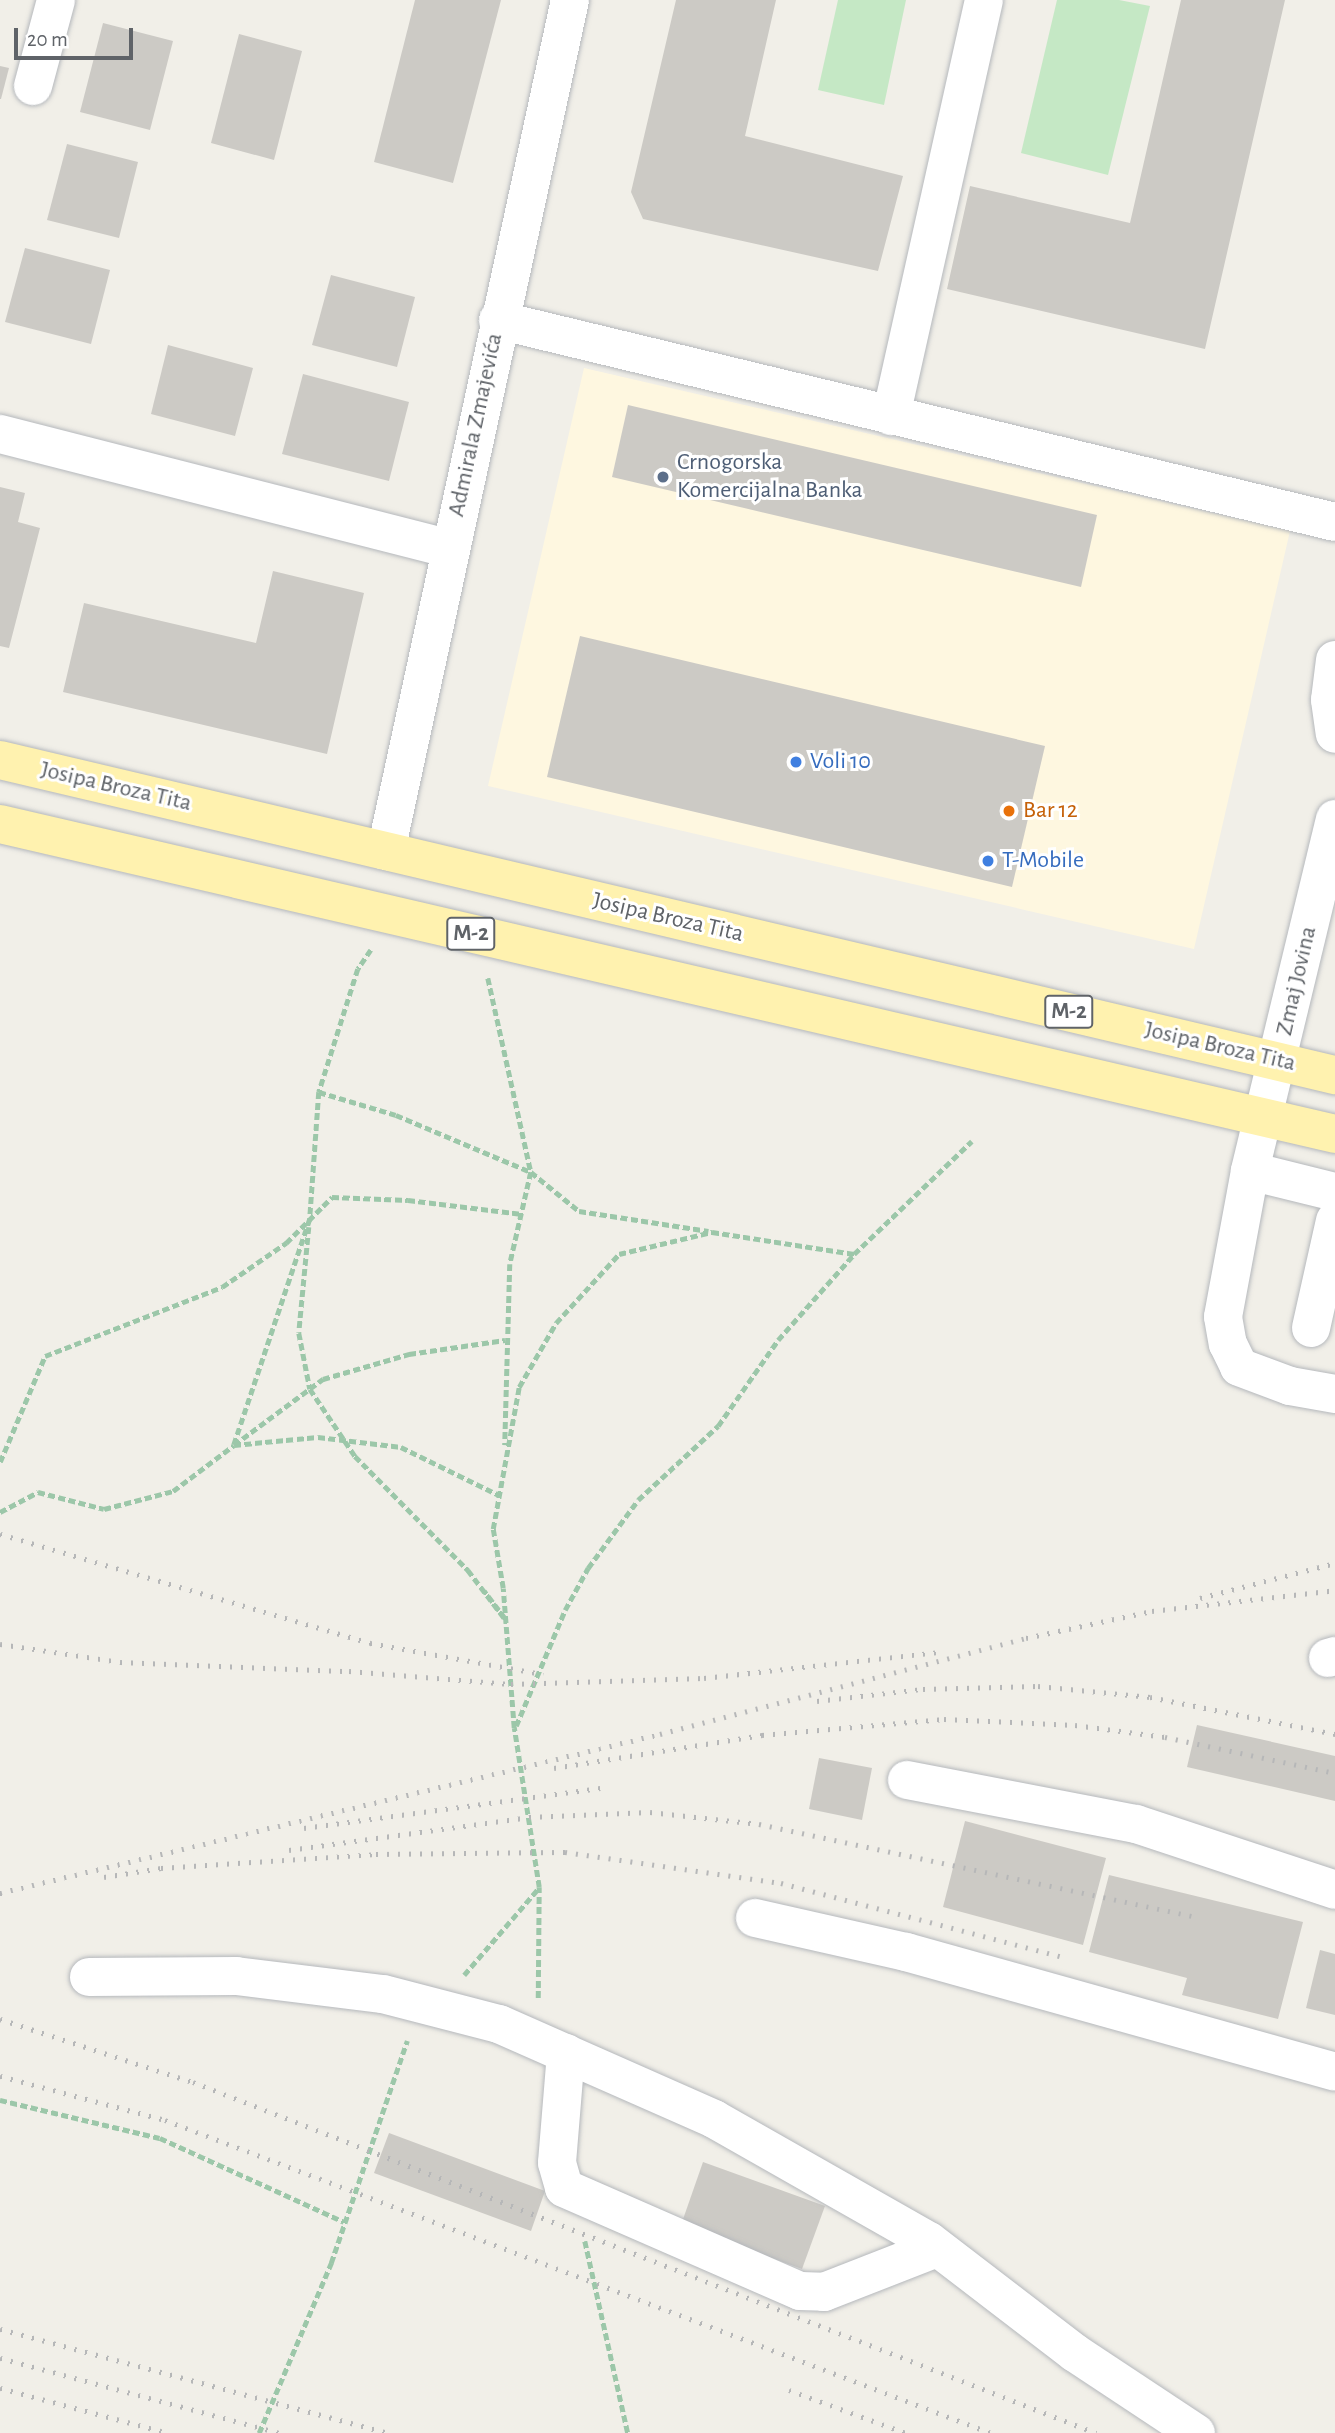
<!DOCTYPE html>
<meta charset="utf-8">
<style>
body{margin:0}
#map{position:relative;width:1335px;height:2433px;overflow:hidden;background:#f1efe8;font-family:"Alegreya Sans",sans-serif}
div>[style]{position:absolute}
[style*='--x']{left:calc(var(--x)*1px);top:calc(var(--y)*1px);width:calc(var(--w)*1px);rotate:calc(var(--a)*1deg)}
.commercial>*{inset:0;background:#fef7e0}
.green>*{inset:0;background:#c5e8c5}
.building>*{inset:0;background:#cccac5}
.path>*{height:4.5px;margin-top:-2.25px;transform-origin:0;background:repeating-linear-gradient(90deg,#9cc7a9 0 7px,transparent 0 10.5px)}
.roads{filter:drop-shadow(0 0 2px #b5b8bc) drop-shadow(0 0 2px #b5b8bc)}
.minor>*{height:38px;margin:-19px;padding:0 19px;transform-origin:19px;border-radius:19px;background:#fff}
.major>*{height:38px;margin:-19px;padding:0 19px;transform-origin:19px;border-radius:19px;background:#fff2af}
.rail>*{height:5px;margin-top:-2.5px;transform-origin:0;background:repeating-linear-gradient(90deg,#b6b7b8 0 2px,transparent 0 11px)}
.dots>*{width:19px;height:19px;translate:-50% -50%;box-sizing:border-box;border:4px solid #fff;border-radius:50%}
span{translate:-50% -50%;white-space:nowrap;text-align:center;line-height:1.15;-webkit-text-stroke:6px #fff;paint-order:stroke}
.shield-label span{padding:2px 5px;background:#fff;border:2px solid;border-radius:5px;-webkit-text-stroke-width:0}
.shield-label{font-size:23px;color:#5f6368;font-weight:700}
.street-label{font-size:24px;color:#5f6368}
.service-label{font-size:24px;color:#4e5e75}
.left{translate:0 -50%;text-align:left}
.shop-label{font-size:24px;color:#366cbe}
.food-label{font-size:24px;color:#c56008}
.scale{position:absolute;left:14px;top:28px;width:119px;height:32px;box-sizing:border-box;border:4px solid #5f6368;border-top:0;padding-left:9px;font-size:21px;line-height:24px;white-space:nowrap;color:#5f6368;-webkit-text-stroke:5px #fff;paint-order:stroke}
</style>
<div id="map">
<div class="commercial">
<div style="clip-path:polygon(584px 368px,1290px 531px,1194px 949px,488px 786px)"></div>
</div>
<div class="green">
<div style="clip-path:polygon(838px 0,906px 0,884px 105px,818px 90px)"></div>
<div style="clip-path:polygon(1057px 0,1119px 0,1150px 6px,1108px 175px,1021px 153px)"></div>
</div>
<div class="building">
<div style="clip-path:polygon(415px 0,501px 0,453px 183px,374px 162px)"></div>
<div style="clip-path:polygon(676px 0,776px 0,745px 136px,903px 176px,878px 271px,643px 219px,631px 192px)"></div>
<div style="clip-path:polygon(1181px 0,1285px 0,1205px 349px,947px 289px,970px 186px,1130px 223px)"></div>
<div style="clip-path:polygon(103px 23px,173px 41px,150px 130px,80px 112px)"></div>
<div style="clip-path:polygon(239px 34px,302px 51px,274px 160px,211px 143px)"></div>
<div style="clip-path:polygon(0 66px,9px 68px,1px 99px,0 99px)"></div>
<div style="clip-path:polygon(67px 144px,138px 162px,119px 238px,47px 220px)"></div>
<div style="clip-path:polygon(25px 248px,110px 270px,91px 344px,5px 322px)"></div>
<div style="clip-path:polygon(331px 275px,415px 297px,397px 367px,312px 345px)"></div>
<div style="clip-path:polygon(168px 345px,253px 368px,235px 436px,151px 414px)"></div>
<div style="clip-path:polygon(303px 374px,409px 402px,389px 481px,282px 454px)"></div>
<div style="clip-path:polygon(628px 405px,1097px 515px,1081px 587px,612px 477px)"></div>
<div style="clip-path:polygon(0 487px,25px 493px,18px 522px,40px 528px,9px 648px,0 646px)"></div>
<div style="clip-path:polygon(273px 571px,364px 593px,327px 754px,63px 692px,84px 603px,256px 643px)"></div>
<div style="clip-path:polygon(580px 636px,1045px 746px,1012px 887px,547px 777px)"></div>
<div style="clip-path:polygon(1197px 1725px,1335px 1756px,1335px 1801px,1187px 1767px)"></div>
<div style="clip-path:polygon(819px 1758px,872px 1768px,862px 1820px,809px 1809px)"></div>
<div style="clip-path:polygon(965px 1821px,1106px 1858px,1083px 1945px,943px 1907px)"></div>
<div style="clip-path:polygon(1109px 1875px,1303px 1922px,1278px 2019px,1182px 1995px,1187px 1978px,1089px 1952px)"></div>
<div style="clip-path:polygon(1320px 1950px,1335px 1954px,1335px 2015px,1306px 2008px)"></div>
<div style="clip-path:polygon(389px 2133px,545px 2191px,531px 2231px,374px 2173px)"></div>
<div style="clip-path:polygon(703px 2162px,825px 2206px,802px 2269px,681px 2225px)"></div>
</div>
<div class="path">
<div style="--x:371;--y:950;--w:23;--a:124"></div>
<div style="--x:358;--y:969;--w:129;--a:107.6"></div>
<div style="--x:319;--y:1092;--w:127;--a:94.1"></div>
<div style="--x:310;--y:1219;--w:238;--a:108.6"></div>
<div style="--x:234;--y:1445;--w:111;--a:-36.6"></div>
<div style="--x:323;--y:1379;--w:90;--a:-16.2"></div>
<div style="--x:409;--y:1354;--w:97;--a:-8.3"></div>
<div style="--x:488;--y:978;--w:199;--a:77.5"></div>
<div style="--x:531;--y:1172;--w:94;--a:102.9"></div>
<div style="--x:510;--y:1264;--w:181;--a:91.6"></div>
<div style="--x:319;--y:1092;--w:80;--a:16.6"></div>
<div style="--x:396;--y:1115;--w:147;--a:22.9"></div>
<div style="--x:531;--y:1172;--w:62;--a:39.1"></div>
<div style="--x:579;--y:1211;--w:131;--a:8.8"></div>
<div style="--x:309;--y:1227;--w:106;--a:95.4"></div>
<div style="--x:299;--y:1333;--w:57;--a:78.9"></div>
<div style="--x:310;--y:1389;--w:81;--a:56.1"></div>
<div style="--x:355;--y:1456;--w:161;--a:45.3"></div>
<div style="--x:468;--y:1570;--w:61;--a:52.9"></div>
<div style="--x:505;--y:1619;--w:35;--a:-127"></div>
<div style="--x:0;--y:1462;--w:115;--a:-67"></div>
<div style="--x:45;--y:1356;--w:190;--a:-21.3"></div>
<div style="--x:222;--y:1287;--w:78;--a:-34.5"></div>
<div style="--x:286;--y:1243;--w:65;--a:-45"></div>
<div style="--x:332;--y:1197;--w:76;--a:2.3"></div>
<div style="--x:408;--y:1200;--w:115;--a:7"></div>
<div style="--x:0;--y:1512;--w:43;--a:-27.8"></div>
<div style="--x:38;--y:1492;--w:68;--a:14.4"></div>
<div style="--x:104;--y:1509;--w:71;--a:-14.6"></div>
<div style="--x:173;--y:1491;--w:76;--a:-37"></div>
<div style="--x:234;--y:1445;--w:84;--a:-5.4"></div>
<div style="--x:318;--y:1437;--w:84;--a:6.9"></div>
<div style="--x:401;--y:1447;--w:109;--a:26.1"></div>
<div style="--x:516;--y:1726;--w:126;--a:-67.1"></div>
<div style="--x:565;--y:1610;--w:48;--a:-61.3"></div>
<div style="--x:588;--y:1568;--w:84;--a:-53.7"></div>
<div style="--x:638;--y:1500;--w:109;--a:-42.8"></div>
<div style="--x:718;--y:1426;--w:105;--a:-55.1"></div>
<div style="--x:778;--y:1340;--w:115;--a:-48.5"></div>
<div style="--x:464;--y:1975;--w:113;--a:-49.3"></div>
<div style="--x:538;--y:1998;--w:111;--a:-89.5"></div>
<div style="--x:539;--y:1887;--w:161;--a:-98.9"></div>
<div style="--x:514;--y:1728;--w:140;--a:-94.5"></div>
<div style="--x:503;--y:1588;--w:60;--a:-99.6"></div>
<div style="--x:493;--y:1529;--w:144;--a:-79.6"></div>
<div style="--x:519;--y:1387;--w:74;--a:-60"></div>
<div style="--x:556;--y:1323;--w:93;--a:-47.6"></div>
<div style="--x:619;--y:1254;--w:96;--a:-13.3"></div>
<div style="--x:712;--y:1232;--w:144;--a:8.8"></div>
<div style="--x:854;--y:1254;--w:163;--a:-43.8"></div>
<div style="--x:0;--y:2100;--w:164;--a:13.4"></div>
<div style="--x:160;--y:2138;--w:202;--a:24.5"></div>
<div style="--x:585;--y:2241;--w:197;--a:77.4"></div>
<div style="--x:259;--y:2433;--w:185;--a:-67"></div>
<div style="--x:331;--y:2263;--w:235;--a:-71.1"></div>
</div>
<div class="roads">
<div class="minor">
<div style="--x:33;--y:86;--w:89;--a:-75"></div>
<div style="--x:498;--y:320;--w:861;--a:13.57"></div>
<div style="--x:891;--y:416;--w:426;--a:-77.4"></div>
<div style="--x:0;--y:434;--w:464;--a:14.3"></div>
<div style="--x:1335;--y:660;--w:40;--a:97.1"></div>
<div style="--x:1330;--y:700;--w:34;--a:82"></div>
<div style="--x:1335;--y:819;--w:362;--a:103.6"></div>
<div style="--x:1250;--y:1171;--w:148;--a:100.5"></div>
<div style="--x:1223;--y:1317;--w:27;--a:80"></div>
<div style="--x:1228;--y:1344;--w:25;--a:64"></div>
<div style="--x:1239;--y:1367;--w:54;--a:20.4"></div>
<div style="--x:1290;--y:1386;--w:46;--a:10.1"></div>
<div style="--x:386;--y:851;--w:871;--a:-77.8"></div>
<div style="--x:1250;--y:1171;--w:88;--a:13.9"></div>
<div style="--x:1311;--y:1328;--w:110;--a:-77.4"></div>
<div style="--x:1328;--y:1658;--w:7;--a:-16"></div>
<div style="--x:907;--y:1780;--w:233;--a:10.9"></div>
<div style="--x:1136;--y:1824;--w:210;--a:18.3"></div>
<div style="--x:755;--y:1918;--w:155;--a:12.7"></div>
<div style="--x:906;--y:1952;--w:445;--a:15.6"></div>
<div style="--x:89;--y:1977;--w:147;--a:-0.4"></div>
<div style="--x:236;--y:1976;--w:148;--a:7"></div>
<div style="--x:383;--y:1994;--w:120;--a:14.5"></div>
<div style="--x:499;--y:2024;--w:235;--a:23.8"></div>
<div style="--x:714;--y:2119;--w:247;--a:29.6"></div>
<div style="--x:929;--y:2241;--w:184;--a:37.5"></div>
<div style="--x:1075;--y:2353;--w:145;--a:33.5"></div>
<div style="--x:566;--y:2053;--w:110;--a:94.7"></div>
<div style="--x:557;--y:2163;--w:26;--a:74"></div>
<div style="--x:564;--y:2188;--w:257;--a:23.6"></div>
<div style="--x:800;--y:2291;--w:24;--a:2"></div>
<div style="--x:824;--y:2292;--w:121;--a:-21.3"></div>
</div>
<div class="major">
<div style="--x:0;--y:760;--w:1372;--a:13.28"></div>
<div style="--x:0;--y:824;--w:1371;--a:13.07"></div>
</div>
</div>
<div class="rail">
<div style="--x:0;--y:1534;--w:386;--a:16.4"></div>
<div style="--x:370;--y:1643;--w:176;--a:10.2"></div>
<div style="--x:1200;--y:1598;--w:139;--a:-14.5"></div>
<div style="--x:0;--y:1644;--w:121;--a:8.5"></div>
<div style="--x:120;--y:1662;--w:229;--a:2.3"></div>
<div style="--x:349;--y:1671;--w:163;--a:4.6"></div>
<div style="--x:511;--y:1684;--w:193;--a:-1.8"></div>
<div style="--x:704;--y:1678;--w:238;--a:-6.3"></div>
<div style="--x:817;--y:1701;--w:107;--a:-6.5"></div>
<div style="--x:923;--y:1689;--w:115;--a:-1.5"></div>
<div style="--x:1038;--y:1686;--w:113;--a:5.6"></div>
<div style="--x:1150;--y:1697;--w:189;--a:11.3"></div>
<div style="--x:554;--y:1768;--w:211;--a:-9"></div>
<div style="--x:762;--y:1735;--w:183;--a:-5"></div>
<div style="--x:944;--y:1719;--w:131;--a:2.6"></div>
<div style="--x:1075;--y:1725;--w:91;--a:7.6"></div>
<div style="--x:1165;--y:1737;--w:174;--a:12"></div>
<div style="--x:304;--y:1828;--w:299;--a:-7.7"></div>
<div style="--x:289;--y:1850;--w:242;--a:-7.8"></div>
<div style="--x:529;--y:1817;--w:121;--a:-2.4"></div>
<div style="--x:650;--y:1812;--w:110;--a:6.3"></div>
<div style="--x:759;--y:1824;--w:448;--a:12"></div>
<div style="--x:104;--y:1877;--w:58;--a:-9"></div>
<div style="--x:161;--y:1868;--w:215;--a:-3.7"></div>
<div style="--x:376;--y:1854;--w:189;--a:-0.6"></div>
<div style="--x:565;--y:1852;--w:218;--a:8.2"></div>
<div style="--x:781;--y:1883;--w:295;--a:14.7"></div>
<div style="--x:0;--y:1893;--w:679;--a:-13.54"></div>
<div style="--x:660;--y:1734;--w:378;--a:-14.7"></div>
<div style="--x:1026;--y:1638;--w:129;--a:-12.1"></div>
<div style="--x:1152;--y:1611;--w:184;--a:-6.5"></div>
<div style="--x:0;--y:2019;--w:203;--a:18.1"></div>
<div style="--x:193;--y:2082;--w:969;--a:21.24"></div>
<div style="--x:0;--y:2076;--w:171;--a:14.9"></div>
<div style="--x:165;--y:2120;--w:883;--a:20.75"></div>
<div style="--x:0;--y:2329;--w:401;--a:15"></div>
<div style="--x:0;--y:2358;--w:290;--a:15"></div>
<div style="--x:0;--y:2388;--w:174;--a:15"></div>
<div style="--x:789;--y:2390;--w:125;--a:20.2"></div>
</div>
<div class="dots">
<div style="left:663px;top:477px;background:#5c6f8a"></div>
<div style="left:796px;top:762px;background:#3f7fe0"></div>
<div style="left:1009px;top:811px;background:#e8710a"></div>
<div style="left:988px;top:861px;background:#3f7fe0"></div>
</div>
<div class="shield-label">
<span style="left:471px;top:934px">M-2</span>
<span style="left:1069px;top:1012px">M-2</span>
</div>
<div class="street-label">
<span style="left:476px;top:425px;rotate:-78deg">Admirala Zmajevića</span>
<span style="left:116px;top:787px;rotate:13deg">Josipa Broza Tita</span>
<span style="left:668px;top:918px;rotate:13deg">Josipa Broza Tita</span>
<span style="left:1297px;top:981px;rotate:-77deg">Zmaj Jovina</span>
<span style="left:1220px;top:1047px;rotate:13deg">Josipa Broza Tita</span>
</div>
<div class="service-label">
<span class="left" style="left:677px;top:477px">Crnogorska<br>Komercijalna Banka</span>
</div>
<div class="shop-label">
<span class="left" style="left:810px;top:762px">Voli 10</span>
<span class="left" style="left:1002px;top:861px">T-Mobile</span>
</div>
<div class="food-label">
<span class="left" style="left:1023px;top:811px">Bar 12</span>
</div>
<div class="scale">20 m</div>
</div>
